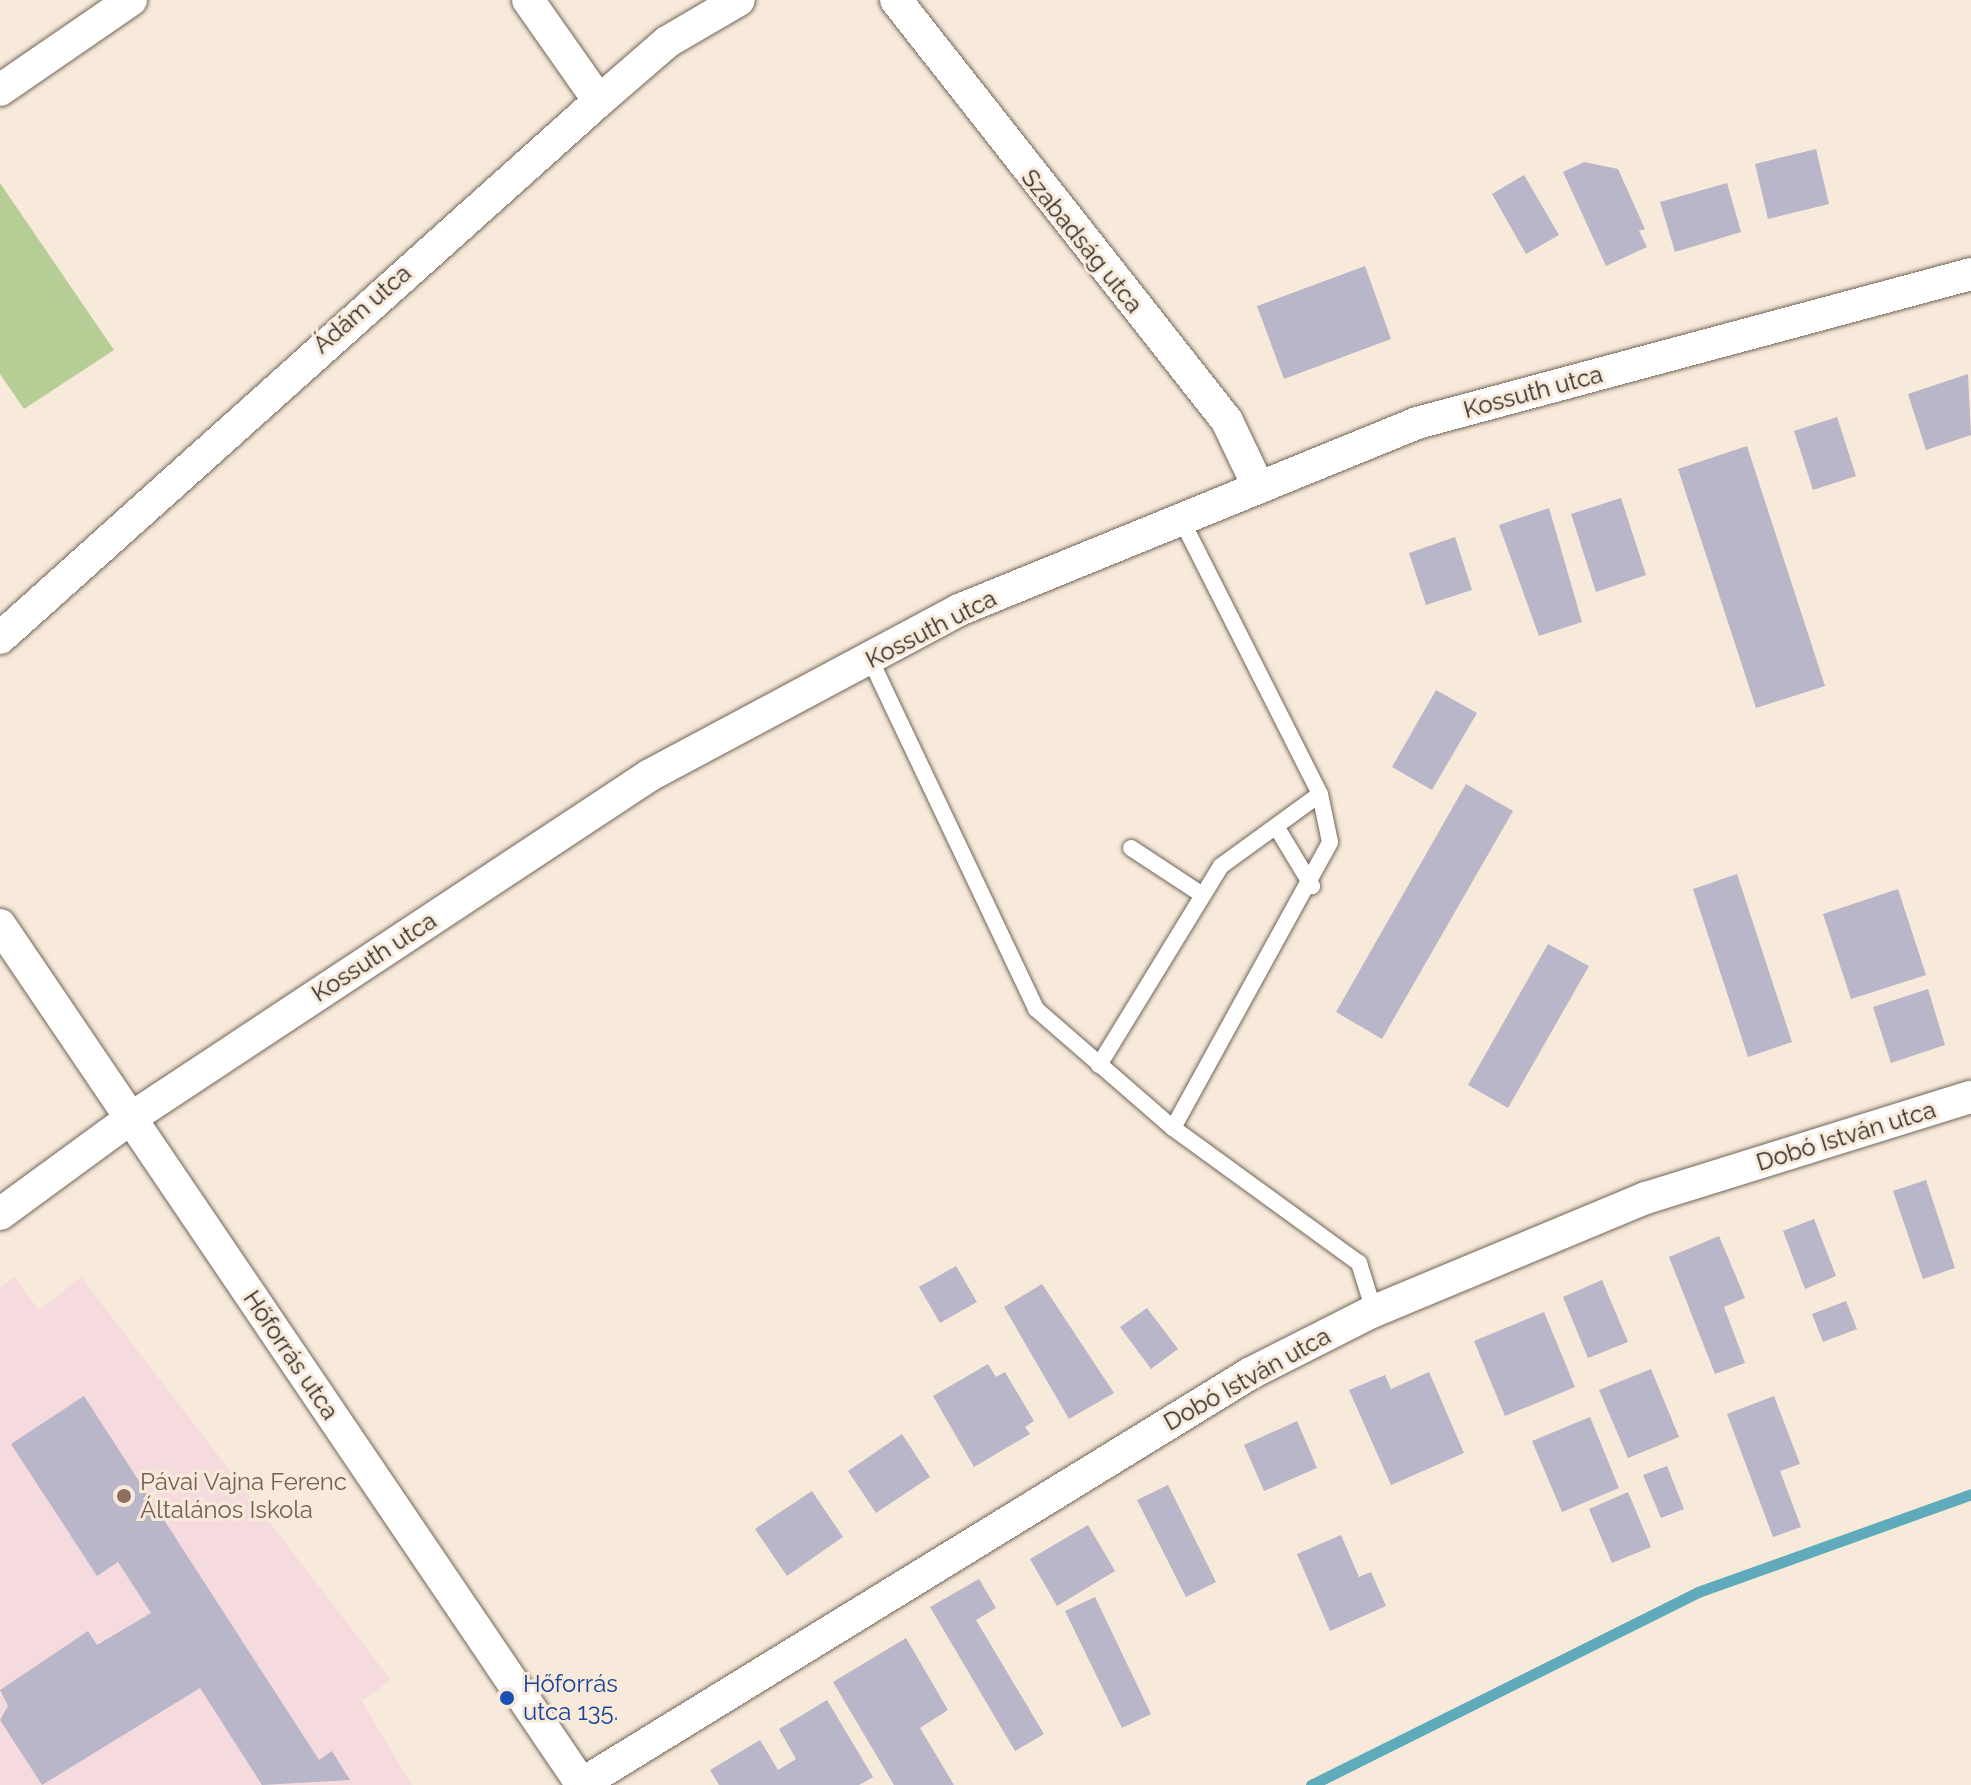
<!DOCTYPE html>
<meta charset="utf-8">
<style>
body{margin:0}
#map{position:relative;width:1971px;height:1785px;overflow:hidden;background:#f8eadb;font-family:Raleway,sans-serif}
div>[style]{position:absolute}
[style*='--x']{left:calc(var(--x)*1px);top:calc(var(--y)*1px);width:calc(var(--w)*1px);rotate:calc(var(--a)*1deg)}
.education>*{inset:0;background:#f6dbde}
.green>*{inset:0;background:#b6ce96}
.stream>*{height:11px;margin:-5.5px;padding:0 5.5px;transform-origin:5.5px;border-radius:5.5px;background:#5fabbc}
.building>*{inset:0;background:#b8b6c8}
.roads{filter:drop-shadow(0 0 2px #726659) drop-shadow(0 0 2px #726659)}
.lane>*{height:16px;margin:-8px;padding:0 8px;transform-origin:8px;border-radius:8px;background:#fff}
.street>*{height:32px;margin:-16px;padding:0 16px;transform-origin:16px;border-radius:16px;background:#fff}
.dots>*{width:22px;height:22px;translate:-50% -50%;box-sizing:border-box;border:4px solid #f8eadb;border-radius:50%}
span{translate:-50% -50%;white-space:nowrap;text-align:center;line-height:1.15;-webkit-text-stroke:6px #f8eadb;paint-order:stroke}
.street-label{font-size:24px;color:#312b26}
.education-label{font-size:24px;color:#785e54}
.left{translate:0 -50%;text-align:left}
.transit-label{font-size:24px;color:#164399}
</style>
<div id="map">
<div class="education">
<div style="clip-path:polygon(14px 1277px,39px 1310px,81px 1277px,391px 1680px,362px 1701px,412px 1785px,0 1785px,0 1288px)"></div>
</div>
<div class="green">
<div style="clip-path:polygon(0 183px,114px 350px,24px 409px,0 374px)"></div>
</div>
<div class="stream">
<div style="--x:1311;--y:1785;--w:432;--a:-26.5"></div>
<div style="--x:1698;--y:1592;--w:290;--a:-19.7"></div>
</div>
<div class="building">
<div style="clip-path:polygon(1816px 149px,1829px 204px,1768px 219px,1755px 164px)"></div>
<div style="clip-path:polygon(1584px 162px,1618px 169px,1645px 229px,1639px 231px,1647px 247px,1606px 266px,1563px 172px)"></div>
<div style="clip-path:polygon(1524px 175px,1559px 235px,1526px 254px,1492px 194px)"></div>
<div style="clip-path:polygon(1727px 183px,1741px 232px,1675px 252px,1660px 202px)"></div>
<div style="clip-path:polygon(1365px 266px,1391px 339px,1284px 379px,1257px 306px)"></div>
<div style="clip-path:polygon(1968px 374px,1971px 435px,1926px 450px,1908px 394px)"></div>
<div style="clip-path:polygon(1837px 417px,1856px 476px,1813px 490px,1794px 431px)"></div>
<div style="clip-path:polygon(1747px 446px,1825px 686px,1756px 708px,1678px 469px)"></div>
<div style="clip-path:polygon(1621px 498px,1646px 575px,1596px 592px,1571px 514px)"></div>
<div style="clip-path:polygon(1549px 508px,1582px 622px,1539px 636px,1499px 525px)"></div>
<div style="clip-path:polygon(1455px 537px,1472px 590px,1426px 605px,1409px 553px)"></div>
<div style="clip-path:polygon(1436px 690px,1477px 713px,1432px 790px,1392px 767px)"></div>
<div style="clip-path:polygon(1466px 784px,1513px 811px,1382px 1039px,1336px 1012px)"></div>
<div style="clip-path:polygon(1737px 874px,1792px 1042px,1748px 1057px,1693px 889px)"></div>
<div style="clip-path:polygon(1898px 889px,1926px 975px,1851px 999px,1823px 914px)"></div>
<div style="clip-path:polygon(1548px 944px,1589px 966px,1508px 1108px,1468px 1085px)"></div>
<div style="clip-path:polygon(1928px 989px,1945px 1045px,1891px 1063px,1873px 1007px)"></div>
<div style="clip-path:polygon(1926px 1180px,1955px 1268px,1923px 1279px,1893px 1191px)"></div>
<div style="clip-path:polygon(1814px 1219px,1836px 1276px,1805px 1289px,1783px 1231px)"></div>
<div style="clip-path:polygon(1719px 1236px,1745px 1298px,1724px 1307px,1745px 1363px,1715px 1374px,1669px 1257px)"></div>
<div style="clip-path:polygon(956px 1266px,977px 1302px,940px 1323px,919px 1287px)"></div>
<div style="clip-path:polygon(1602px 1280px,1628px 1342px,1588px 1358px,1563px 1297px)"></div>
<div style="clip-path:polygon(1042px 1284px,1114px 1393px,1069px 1419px,1004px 1307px)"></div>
<div style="clip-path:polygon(1846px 1301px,1857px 1329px,1823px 1342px,1812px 1314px)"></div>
<div style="clip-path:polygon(1147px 1308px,1178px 1349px,1151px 1369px,1120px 1327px)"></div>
<div style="clip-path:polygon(1544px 1312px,1575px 1387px,1505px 1416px,1474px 1341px)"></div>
<div style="clip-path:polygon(988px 1364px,996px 1377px,1005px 1372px,1034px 1421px,1025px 1427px,1030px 1434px,974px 1467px,933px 1396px)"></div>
<div style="clip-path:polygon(1651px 1369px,1679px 1437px,1628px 1458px,1599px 1390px)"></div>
<div style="clip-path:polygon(1429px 1372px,1464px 1453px,1391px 1485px,1349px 1390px,1385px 1375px,1391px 1389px)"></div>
<div style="clip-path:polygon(84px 1396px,319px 1760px,332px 1751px,350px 1780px,262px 1785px,200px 1688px,42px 1785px,0 1720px,8px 1706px,0 1690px,88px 1631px,97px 1645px,151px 1613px,118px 1562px,97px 1576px,11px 1444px)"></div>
<div style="clip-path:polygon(1774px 1396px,1800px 1464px,1780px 1471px,1801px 1527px,1773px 1537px,1727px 1414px)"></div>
<div style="clip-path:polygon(1590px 1417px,1619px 1488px,1562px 1512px,1532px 1441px)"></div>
<div style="clip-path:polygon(1297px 1421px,1317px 1468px,1264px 1491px,1244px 1445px)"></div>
<div style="clip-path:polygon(902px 1434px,930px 1477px,876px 1513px,848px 1471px)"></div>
<div style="clip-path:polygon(1667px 1466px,1684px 1509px,1661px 1518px,1643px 1475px)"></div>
<div style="clip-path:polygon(1168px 1485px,1216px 1582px,1186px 1597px,1137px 1500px)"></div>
<div style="clip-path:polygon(812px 1491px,843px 1537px,787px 1576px,755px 1529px)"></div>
<div style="clip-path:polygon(1628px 1492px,1651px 1547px,1612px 1563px,1589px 1509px)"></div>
<div style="clip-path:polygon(1088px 1525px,1115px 1571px,1057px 1606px,1030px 1559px)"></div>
<div style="clip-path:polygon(1341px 1535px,1359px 1577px,1371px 1572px,1386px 1606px,1330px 1631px,1297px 1554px)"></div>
<div style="clip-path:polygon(979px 1579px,996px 1608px,976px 1620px,1044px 1734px,1015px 1751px,930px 1607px)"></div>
<div style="clip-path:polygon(1095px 1597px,1151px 1714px,1122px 1728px,1065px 1611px)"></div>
<div style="clip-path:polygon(906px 1638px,948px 1710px,920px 1728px,954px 1785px,894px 1785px,833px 1682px)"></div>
<div style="clip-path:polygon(827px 1700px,873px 1777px,859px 1785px,719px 1785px,710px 1770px,760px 1740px,778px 1770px,796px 1759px,779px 1729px)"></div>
</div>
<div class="roads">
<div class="lane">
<div style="--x:870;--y:659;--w:387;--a:64.6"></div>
<div style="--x:1036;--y:1009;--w:181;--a:41"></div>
<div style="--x:1173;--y:1128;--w:230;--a:36"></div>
<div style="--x:1359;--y:1263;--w:50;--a:72.6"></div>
<div style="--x:1277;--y:828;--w:68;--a:58.9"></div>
<div style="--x:1131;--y:848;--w:84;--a:33.3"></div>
<div style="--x:1099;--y:1065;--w:233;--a:-58.5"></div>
<div style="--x:1221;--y:866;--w:122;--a:-36"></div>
<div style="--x:1173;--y:1128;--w:326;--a:-61.2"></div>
<div style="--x:1330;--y:842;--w:49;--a:-101.8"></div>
<div style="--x:1320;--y:794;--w:308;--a:-116.8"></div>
</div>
<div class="street">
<div style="--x:528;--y:0;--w:123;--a:54.9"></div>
<div style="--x:896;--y:0;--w:536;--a:51.82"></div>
<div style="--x:1227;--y:421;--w:74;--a:64.5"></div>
<div style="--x:0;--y:90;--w:159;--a:-34.5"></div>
<div style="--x:0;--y:638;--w:804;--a:-41.88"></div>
<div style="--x:599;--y:101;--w:90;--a:-40.9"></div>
<div style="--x:667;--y:42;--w:83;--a:-30.3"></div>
<div style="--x:0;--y:925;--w:1038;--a:55.91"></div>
<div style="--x:0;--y:1214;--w:162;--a:-36.2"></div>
<div style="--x:131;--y:1118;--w:622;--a:-33.46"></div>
<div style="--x:650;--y:775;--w:350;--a:-28.1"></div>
<div style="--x:959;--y:610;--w:495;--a:-22.2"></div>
<div style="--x:1417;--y:423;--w:574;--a:-15.05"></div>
<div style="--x:580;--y:1785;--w:787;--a:-31.55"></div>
<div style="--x:1251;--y:1373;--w:138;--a:-26.8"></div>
<div style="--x:1374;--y:1311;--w:295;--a:-22.6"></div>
<div style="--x:1646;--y:1198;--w:340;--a:-17.3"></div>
</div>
</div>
<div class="dots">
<div style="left:124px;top:1496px;background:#8d6e63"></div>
<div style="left:507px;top:1698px;background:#1a4fb4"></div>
</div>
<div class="street-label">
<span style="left:1082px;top:241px;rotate:51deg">Szabadság utca</span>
<span style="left:362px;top:309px;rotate:-41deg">Ádám utca</span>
<span style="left:1533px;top:392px;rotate:-15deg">Kossuth utca</span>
<span style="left:931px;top:629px;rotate:-27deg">Kossuth utca</span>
<span style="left:374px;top:957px;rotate:-33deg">Kossuth utca</span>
<span style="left:1846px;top:1136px;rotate:-17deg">Dobó István utca</span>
<span style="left:291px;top:1355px;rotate:56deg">Hőforrás utca</span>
<span style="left:1247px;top:1379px;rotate:-29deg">Dobó István utca</span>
</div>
<div class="education-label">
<span class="left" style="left:140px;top:1496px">Pávai Vajna Ferenc<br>Általános Iskola</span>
</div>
<div class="transit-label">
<span class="left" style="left:523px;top:1698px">Hőforrás<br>utca 135.</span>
</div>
</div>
